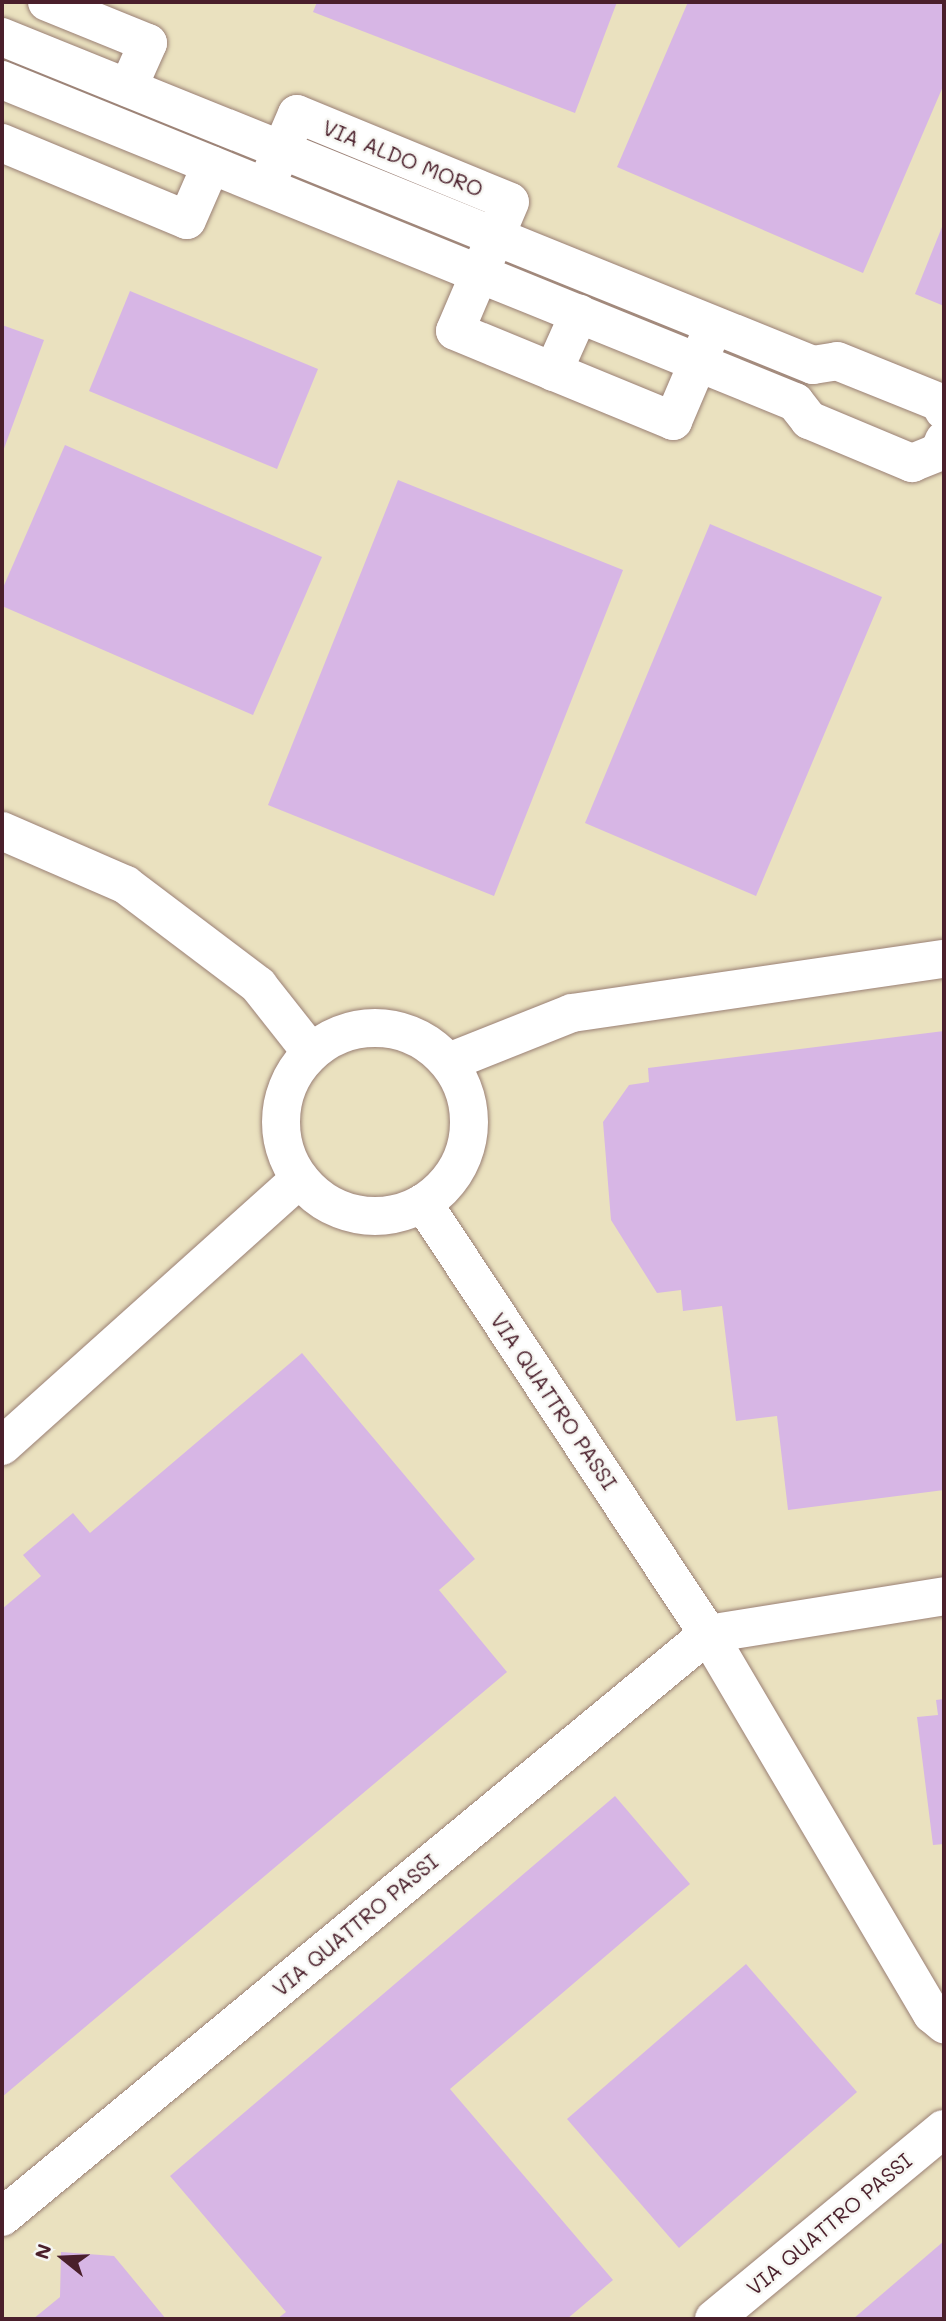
<!DOCTYPE html>
<style>
body{margin:0}
#map{position:relative;width:946px;height:2321px;overflow:hidden;background:#eae1bf;font-family:Mali,sans-serif}
div>[style]{position:absolute}
[style*='--x']{left:calc(var(--x)*1px);top:calc(var(--y)*1px);width:calc(var(--w)*1px);rotate:calc(var(--a)*1deg)}
.building>*{inset:0;background:#d7b6e5}
.roads{filter:drop-shadow(0 0 2px #9a8075) drop-shadow(0 0 2px #9a8075)}
.minor>*{height:38px;margin:-19px;padding:0 19px;transform-origin:19px;border-radius:19px;background:#fff}
.minor>.ring{margin:-19px;padding:0;box-sizing:content-box;background:none;border:38px solid #fff;border-radius:50%}
span{translate:-50% -50%;white-space:nowrap;text-align:center;line-height:1.15;-webkit-text-stroke:5px #f6f6f2;paint-order:stroke}
.street-label{font-size:21px;color:#4a1f2b}
.frame{position:absolute;inset:0;border:4px solid #4a1f2b;pointer-events:none}
.north{position:absolute;left:28px;top:2223px;width:70px;height:70px;-webkit-text-stroke:5px #f6f6f2;paint-order:stroke;rotate:288deg;font-size:19px;font-weight:700;line-height:28px;text-align:center;color:#4a1f2b}
.north::after{content:'';display:block;margin:auto;width:24px;height:32px;background:#4a1f2b;clip-path:polygon(50% 0,100% 100%,50% 72%,0 100%)}
</style>
<div id="map">
<div class="building">
<div style="clip-path:polygon(317px 2px,617px 2px,575px 113px,313px 12px)"></div>
<div style="clip-path:polygon(688px 2px,944px 2px,944px 84px,863px 273px,617px 167px)"></div>
<div style="clip-path:polygon(944px 222px,944px 306px,915px 294px)"></div>
<div style="clip-path:polygon(130px 291px,318px 369px,277px 469px,89px 391px)"></div>
<div style="clip-path:polygon(2px 325px,44px 340px,2px 454px)"></div>
<div style="clip-path:polygon(65px 445px,322px 557px,253px 715px,2px 606px,2px 590px)"></div>
<div style="clip-path:polygon(398px 480px,623px 570px,494px 896px,268px 805px)"></div>
<div style="clip-path:polygon(710px 524px,882px 597px,756px 896px,585px 823px)"></div>
<div style="clip-path:polygon(944px 1031px,944px 1490px,788px 1510px,777px 1416px,736px 1421px,722px 1306px,683px 1311px,681px 1290px,657px 1293px,611px 1220px,603px 1122px,629px 1085px,649px 1082px,648px 1068px)"></div>
<div style="clip-path:polygon(302px 1353px,475px 1559px,439px 1590px,507px 1672px,2px 2097px,2px 1609px,41px 1576px,23px 1555px,73px 1513px,90px 1533px)"></div>
<div style="clip-path:polygon(944px 1699px,944px 1844px,933px 1845px,917px 1717px,938px 1715px,936px 1700px)"></div>
<div style="clip-path:polygon(615px 1796px,690px 1884px,450px 2089px,613px 2280px,567px 2319px,277px 2319px,286px 2312px,170px 2176px)"></div>
<div style="clip-path:polygon(746px 1964px,857px 2092px,679px 2248px,567px 2119px)"></div>
<div style="clip-path:polygon(944px 2241px,944px 2319px,853px 2319px)"></div>
<div style="clip-path:polygon(61px 2252px,114px 2256px,166px 2319px,33px 2319px,60px 2297px)"></div>
</div>
<div class="roads">
<div class="minor">
<div style="--x:47;--y:2;--w:109;--a:22.1"></div>
<div style="--x:148;--y:43;--w:49;--a:114"></div>
<div style="--x:2;--y:37;--w:875;--a:22.02"></div>
<div style="--x:813;--y:365;--w:24;--a:-9"></div>
<div style="--x:837;--y:361;--w:110;--a:21.9"></div>
<div style="--x:939;--y:402;--w:10;--a:61"></div>
<div style="--x:2;--y:80;--w:856;--a:22.1"></div>
<div style="--x:795;--y:402;--w:23;--a:52"></div>
<div style="--x:809;--y:420;--w:112;--a:22.7"></div>
<div style="--x:912;--y:463;--w:29;--a:-22"></div>
<div style="--x:939;--y:452;--w:13;--a:-67"></div>
<div style="--x:2;--y:143;--w:200;--a:22.6"></div>
<div style="--x:187;--y:220;--w:60;--a:-66.4"></div>
<div style="--x:272;--y:172;--w:63;--a:-66.7"></div>
<div style="--x:297;--y:114;--w:230;--a:22.4"></div>
<div style="--x:510;--y:202;--w:140;--a:113.1"></div>
<div style="--x:455;--y:331;--w:236;--a:22.4"></div>
<div style="--x:673;--y:421;--w:89;--a:-66.9"></div>
<div style="--x:553;--y:372;--w:64;--a:-65.9"></div>
<div style="--x:2;--y:831;--w:135;--a:23.5"></div>
<div style="--x:126;--y:885;--w:166;--a:37.1"></div>
<div style="--x:258;--y:985;--w:85;--a:51.7"></div>
<div class="ring" style="left:281px;top:1028px;width:150px;height:150px"></div>
<div style="--x:449;--y:1062;--w:132;--a:-21.7"></div>
<div style="--x:572;--y:1013;--w:376;--a:-8.3"></div>
<div style="--x:423;--y:1203;--w:517;--a:56.53"></div>
<div style="--x:708;--y:1634;--w:441;--a:59.5"></div>
<div style="--x:932;--y:2014;--w:16;--a:40"></div>
<div style="--x:2;--y:1446;--w:400;--a:-41.9"></div>
<div style="--x:2;--y:2217;--w:916;--a:-39.55"></div>
<div style="--x:708;--y:1634;--w:239;--a:-9.1"></div>
<div style="--x:714;--y:2319;--w:298;--a:-39.6"></div>
</div>
</div>
<div class="street-label">
<span style="left:403px;top:158px;rotate:22deg">VIA ALDO MORO</span>
<span style="left:554px;top:1401px;rotate:56deg">VIA QUATTRO PASSI</span>
<span style="left:355px;top:1925px;rotate:-40deg">VIA QUATTRO PASSI</span>
<span style="left:829px;top:2224px;rotate:-40deg">VIA QUATTRO PASSI</span>
</div>
<div class="frame"></div>
<div class="north">N</div>
</div>
